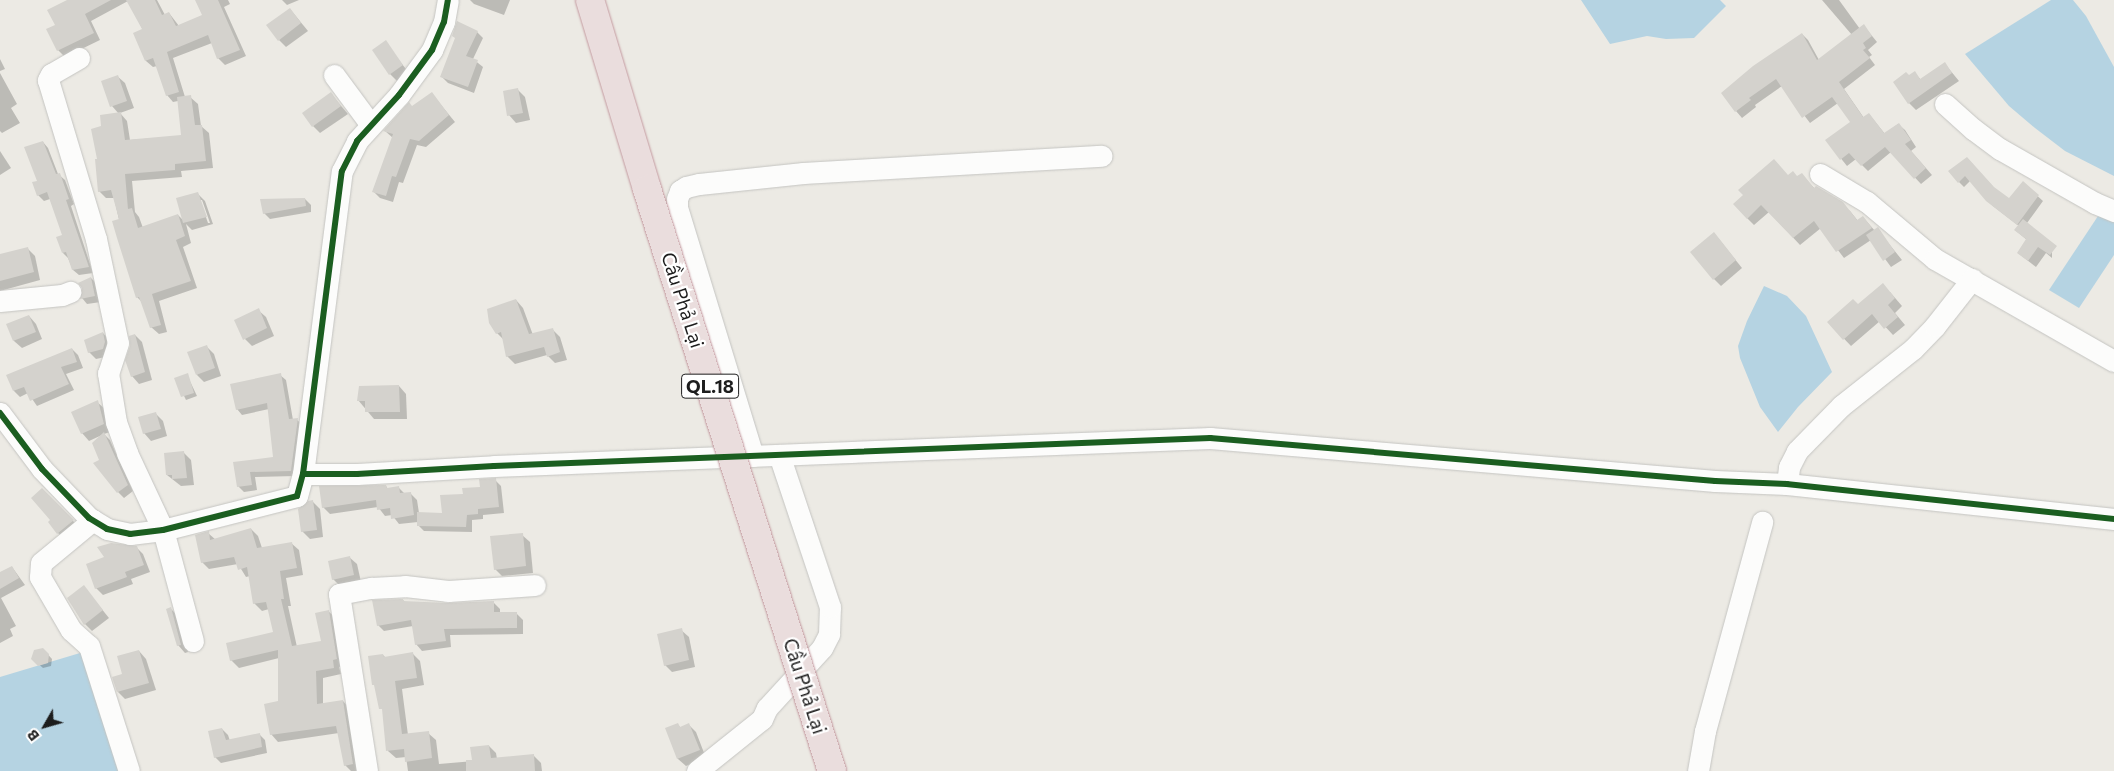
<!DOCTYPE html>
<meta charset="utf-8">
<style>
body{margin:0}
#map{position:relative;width:2114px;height:771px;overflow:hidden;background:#eceae4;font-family:Commissioner,sans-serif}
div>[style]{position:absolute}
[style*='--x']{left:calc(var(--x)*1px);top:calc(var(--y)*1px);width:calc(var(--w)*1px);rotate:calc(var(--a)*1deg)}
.water>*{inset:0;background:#b5d3e2}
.shadow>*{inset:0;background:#0003}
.building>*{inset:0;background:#d4d2cd}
.roads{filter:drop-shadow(0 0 1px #c4c4c1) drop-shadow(0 0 1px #c4c4c1)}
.minor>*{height:21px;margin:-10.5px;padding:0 10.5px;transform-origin:10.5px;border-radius:10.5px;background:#fcfcfb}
.bridges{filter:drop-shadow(0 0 1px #c49aa0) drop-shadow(0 0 1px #c49aa0)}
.highway-bridge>*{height:28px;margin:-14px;padding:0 14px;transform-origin:14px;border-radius:14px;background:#eadddd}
.cycleway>*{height:6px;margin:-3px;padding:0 3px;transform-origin:3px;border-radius:3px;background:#1b5e20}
span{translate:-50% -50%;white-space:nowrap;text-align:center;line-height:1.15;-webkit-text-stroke:4.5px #fff;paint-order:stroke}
.shield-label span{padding:1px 4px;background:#fff;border:1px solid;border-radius:4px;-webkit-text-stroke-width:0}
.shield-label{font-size:18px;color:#1d1d1d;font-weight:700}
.street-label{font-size:19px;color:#1d1d1d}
.north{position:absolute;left:20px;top:701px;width:50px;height:50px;-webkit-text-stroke:4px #fff;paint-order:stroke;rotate:232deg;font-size:14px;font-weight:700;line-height:20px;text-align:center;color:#1d1d1d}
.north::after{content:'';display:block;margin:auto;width:18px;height:22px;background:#1d1d1d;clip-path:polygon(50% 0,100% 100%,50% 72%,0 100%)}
</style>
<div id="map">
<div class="water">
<div style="clip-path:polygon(1581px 0,1720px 0,1726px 6px,1694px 38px,1666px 39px,1647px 36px,1610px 44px)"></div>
<div style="clip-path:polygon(2051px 0,2073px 0,2086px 16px,2114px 67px,2114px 176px,2065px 151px,2035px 128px,2009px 106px,1965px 54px)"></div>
<div style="clip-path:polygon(2104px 207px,2114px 211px,2114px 255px,2079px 308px,2049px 290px)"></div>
<div style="clip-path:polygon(1764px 286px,1787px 296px,1806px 316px,1832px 372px,1798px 407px,1778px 432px,1760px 407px,1740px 358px,1738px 346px,1747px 321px)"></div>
<div style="clip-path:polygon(90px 650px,123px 771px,0 771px,0 677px)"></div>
</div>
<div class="shadow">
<div style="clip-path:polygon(evenodd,70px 0,157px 0,165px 15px,169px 13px,179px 26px,204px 15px,196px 0,228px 0,230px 4px,224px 7px,246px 56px,225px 65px,218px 58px,212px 43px,173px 58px,185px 97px,190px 97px,198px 104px,201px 126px,209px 133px,213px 168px,181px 171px,182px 177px,132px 181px,135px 212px,139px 217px,143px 228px,178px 215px,184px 221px,198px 194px,205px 201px,213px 224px,192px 230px,186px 224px,191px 243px,183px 247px,197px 288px,159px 301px,167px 332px,159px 334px,151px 327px,142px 302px,137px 297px,114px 198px,106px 198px,99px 191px,98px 160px,102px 127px,119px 114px,112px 106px,117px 76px,125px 83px,134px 108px,120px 113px,127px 121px,130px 140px,183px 136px,178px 101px,173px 102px,167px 95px,157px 66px,153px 67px,146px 61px,135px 34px,143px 30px,128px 1px,91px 21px,100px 40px,65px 57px,58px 50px,56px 25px,70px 0,200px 200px,202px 200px,210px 223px,208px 223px,200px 200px)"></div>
<div style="clip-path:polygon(282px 0,299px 0,287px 5px)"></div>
<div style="clip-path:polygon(470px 0,510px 0,504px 15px,474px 4px)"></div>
<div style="clip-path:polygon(1822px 0,1839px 0,1860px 29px,1864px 26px,1877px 42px,1868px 50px,1872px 55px,1869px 57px,1875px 65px,1844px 89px,1864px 118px,1869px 114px,1885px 134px,1898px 124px,1905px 130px,1916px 147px,1911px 151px,1932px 175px,1921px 184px,1891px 152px,1868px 171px,1856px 159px,1847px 166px,1827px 141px,1852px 122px,1838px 103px,1810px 123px,1782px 86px,1755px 105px,1756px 107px,1742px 118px,1736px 111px,1802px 34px,1808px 40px,1819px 60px,1852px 35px)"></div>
<div style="clip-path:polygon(290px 9px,308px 31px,286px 47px,279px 40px)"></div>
<div style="clip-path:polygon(477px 32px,483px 38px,473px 59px,483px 67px,474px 93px,448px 83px,442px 77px)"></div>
<div style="clip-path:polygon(385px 42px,409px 73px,397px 81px,390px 74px)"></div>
<div style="clip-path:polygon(0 59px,5px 69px,0 71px)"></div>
<div style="clip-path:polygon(1945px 64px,1959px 81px,1916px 110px,1909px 103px,1909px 76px,1915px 73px,1921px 80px)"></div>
<div style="clip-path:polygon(0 73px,17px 104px,11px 108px,20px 123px,2px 133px,0 131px)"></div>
<div style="clip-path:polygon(518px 90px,525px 97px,530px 120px,516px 123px,509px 115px)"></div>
<div style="clip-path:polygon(331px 94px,348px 114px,320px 133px,313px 126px)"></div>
<div style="clip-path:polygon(432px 94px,455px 122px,426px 147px,417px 145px,403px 183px,399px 182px,393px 202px,380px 198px,373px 191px,393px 138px,385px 131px)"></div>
<div style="clip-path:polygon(43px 142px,48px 148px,58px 174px,65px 180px,74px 204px,71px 206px,93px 273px,79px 275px,73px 270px,68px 258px,63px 253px,64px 235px,50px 199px,44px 201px,38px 195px)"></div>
<div style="clip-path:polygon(0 151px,11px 168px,0 175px)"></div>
<div style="clip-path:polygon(1967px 158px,1995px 189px,2009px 200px,2023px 183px,2043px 201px,2027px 223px,2052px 246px,2052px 258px,2046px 253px,2036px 267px,2018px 253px,2027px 240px,2015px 230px,2019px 226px,1993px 206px,1970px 181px,1964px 187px,1959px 182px)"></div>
<div style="clip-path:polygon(1802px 175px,1815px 189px,1850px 211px,1858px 221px,1863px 217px,1875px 231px,1877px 229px,1902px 260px,1891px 267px,1871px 240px,1844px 258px,1821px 228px,1800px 245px,1769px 212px,1754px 225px,1747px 218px,1788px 176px,1798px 178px)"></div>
<div style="clip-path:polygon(305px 199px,311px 205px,311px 212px,270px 219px,264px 213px)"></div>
<div style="clip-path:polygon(1714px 233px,1742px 268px,1721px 286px,1714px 279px)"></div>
<div style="clip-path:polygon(28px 249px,35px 256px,40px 280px,0 291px,0 255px)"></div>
<div style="clip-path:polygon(91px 278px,97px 284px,101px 302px,87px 304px,82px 298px)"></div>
<div style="clip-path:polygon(1890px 292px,1902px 306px,1895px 313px,1905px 325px,1893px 335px,1880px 321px,1851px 346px,1829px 323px,1858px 305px)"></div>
<div style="clip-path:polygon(516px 300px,523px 308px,533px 335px,553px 330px,560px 337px,567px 360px,555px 363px,547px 355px,515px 364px,507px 356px,504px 340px,497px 333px)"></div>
<div style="clip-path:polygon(258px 310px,266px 317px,274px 336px,252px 346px,245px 339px)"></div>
<div style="clip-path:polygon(29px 316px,36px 324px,42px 339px,22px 348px,14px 341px,8px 325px)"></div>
<div style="clip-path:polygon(103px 333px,110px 341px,110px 356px,96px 359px,89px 352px)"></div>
<div style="clip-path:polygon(135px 335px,142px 342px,152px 380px,139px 384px,132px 376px)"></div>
<div style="clip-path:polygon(206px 346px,214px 354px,221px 376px,204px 382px,197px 375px)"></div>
<div style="clip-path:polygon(72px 349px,78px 355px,83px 368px,66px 374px,74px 390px,37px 406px,28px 393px,20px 397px,14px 391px,8px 375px)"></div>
<div style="clip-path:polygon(187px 375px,197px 396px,186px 400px,176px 379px)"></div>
<div style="clip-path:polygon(280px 375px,286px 380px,293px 420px,297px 420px,303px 425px,296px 476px,255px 477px,257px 490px,244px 492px,238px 486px,234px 463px,274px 458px,269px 409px,242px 415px,237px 409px)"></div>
<div style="clip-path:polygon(399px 386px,406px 394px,407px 419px,374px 419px,358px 400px)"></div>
<div style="clip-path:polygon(97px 402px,105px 409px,110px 432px,104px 434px,110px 440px,133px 491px,124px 498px,118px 492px,100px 460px,102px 435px,89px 441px,82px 433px)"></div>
<div style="clip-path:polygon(156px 414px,163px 421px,167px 436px,151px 441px,144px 433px)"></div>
<div style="clip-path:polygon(183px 452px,191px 460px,194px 485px,181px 486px,167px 475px)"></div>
<div style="clip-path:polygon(495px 480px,501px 486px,504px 513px,483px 515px,483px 519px,472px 520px,472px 532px,424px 531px,418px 525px,418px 522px,399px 524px,392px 515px,385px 516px,378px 507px,330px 514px,323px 507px,386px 486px,388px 489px,398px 487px,405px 494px,410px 493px,417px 500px,419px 513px,443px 514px,465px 495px)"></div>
<div style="clip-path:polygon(42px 490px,80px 528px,65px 540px,58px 533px,52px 520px)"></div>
<div style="clip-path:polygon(313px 502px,320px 509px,323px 537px,310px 539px,302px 531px)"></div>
<div style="clip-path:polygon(251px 529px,258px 536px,262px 548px,291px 543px,299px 550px,303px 575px,286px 578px,291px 606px,288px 606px,297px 647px,322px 642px,328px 611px,336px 618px,343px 666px,339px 667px,341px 674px,323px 678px,323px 704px,343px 701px,350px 709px,360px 771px,351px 771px,345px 765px,339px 733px,278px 742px,271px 734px,279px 702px,279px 658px,239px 668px,231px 660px,274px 633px,269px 609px,262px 611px,254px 603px,250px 576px,246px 577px,238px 564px,209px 569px,202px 562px,208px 533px,216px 540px)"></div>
<div style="clip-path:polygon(522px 535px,530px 542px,533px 573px,502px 576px,495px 569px)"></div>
<div style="clip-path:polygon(136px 547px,143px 554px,150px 572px,131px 579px,133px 584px,103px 595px,96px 588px)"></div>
<div style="clip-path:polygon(349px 557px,357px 564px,361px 582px,341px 587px,333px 579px)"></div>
<div style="clip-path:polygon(12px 567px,25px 585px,1px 598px,16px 626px,10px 629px,13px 636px,0 643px,0 574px)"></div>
<div style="clip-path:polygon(84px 587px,109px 618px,92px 631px,85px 624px)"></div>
<div style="clip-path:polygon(403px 600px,405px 602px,449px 605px,494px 603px,500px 609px,500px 614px,516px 613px,523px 620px,523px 634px,450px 635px,451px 647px,422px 651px,416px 644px,413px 626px,384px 631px,378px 625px)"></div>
<div style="clip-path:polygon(171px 609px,178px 616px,188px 652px,185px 653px,178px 645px)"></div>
<div style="clip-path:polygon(681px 630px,689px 637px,695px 667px,672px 672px,665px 665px)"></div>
<div style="clip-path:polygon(43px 649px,52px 659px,51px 666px,43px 668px,33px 659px)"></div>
<div style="clip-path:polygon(139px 651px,146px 659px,156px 690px,125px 699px,118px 692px,124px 675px)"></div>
<div style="clip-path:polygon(413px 654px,420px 661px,424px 685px,402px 689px,408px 735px,428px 733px,436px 740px,439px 764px,474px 761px,489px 746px,496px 753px,497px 759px,533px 755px,541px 763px,542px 771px,408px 771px,406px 757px,396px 758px,388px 751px,383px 655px,386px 658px)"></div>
<div style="clip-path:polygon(678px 725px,681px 728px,689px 725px,696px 732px,706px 758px,686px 766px,678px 759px,667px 729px)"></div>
<div style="clip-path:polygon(222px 729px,228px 735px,230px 741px,259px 734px,265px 740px,267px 753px,221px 763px,215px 757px)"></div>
</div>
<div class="building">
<div style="clip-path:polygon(67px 0,111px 0,85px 14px,94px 33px,57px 51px,46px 29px,55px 25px,47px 10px)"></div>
<div style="clip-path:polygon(126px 0,155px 0,162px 15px,169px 12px,176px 26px,202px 15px,195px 0,218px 0,240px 50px,217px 59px,208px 35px,167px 52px,179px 92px,166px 96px,153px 58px,145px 61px,133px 33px,142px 29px)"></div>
<div style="clip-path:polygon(290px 8px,301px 23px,278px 41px,266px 25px)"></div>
<div style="clip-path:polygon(457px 21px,478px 31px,466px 56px,478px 60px,468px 87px,440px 77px,455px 38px,452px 36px)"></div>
<div style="clip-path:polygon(1864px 24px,1872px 36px,1863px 43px,1866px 48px,1863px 50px,1870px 58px,1839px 82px,1863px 117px,1869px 113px,1884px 133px,1899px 123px,1911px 140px,1905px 144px,1926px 168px,1914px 179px,1885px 147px,1861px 166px,1849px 153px,1840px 160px,1825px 140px,1850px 122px,1832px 97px,1802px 118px,1776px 79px,1749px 98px,1751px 100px,1735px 112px,1721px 93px,1753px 66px,1802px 33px,1817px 60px)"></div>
<div style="clip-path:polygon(386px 40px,403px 65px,389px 75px,372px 50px)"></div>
<div style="clip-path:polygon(1945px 62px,1952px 73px,1908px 104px,1893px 82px,1906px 72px,1909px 75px,1915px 71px,1920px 79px)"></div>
<div style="clip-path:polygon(118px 75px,127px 101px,110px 107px,101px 81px)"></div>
<div style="clip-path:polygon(518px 88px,523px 113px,507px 116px,503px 91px)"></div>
<div style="clip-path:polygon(331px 92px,341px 106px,312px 127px,302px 113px)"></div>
<div style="clip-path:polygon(432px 92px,449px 115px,419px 141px,410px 139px,396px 177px,392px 176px,386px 196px,372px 192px,393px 134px,383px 131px,409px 102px,412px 106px)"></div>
<div style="clip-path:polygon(191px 95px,195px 125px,202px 125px,206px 161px,175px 164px,175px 170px,125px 174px,128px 209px,132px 208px,138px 228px,178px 214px,185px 236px,176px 240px,191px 281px,152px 294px,161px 325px,150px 328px,139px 297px,136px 298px,117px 238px,112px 221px,119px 219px,111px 190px,98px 192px,95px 159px,97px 159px,91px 129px,101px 126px,100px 115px,121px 112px,125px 140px,181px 135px,177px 97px)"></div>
<div style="clip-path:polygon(43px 141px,56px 174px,60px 173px,69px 199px,66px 200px,89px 267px,72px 270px,66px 252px,62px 253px,56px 237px,62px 235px,47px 192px,37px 196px,32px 182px,37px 181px,24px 147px)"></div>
<div style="clip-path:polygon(1967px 157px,1994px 187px,2009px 198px,2023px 181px,2039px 195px,2017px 225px,1986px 201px,1965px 176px,1958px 183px,1948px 171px)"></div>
<div style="clip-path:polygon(1774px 159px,1788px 175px,1793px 171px,1797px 176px,1802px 173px,1814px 188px,1816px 186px,1843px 202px,1857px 220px,1863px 216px,1872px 228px,1836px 252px,1814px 221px,1793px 238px,1761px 205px,1747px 219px,1733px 204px,1743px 195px,1738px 190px)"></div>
<div style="clip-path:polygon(198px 192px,207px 217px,183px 223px,176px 198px)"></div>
<div style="clip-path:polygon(305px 198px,306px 206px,263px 214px,260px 199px)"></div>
<div style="clip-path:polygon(2023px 219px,2057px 246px,2050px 255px,2038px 247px,2028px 261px,2017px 253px,2026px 239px,2014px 230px)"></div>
<div style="clip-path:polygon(1878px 227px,1895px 252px,1883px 261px,1866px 235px)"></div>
<div style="clip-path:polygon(1714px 232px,1736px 260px,1713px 280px,1690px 252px)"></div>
<div style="clip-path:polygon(28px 247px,34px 272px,0 281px,0 254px)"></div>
<div style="clip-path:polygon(91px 277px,95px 296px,80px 299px,82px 288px,78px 283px)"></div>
<div style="clip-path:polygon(1883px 283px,1895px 298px,1888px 305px,1898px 317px,1884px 329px,1872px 314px,1843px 340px,1827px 322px,1853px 299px,1858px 304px)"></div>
<div style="clip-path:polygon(516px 299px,529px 334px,553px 328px,560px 352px,547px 357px,544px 347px,506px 357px,501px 332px,496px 334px,489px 323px,487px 309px)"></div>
<div style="clip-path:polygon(259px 308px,267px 328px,243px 340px,234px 320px)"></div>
<div style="clip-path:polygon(29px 315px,36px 332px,13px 341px,6px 324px)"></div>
<div style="clip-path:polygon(103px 332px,105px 342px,103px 349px,88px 353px,84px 340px)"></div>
<div style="clip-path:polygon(135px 334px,145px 372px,131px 377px,125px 360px,130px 346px,129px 336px)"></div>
<div style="clip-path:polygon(207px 345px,215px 368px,196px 375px,187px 352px)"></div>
<div style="clip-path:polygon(72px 348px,77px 362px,61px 367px,69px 384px,30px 401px,24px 387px,13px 391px,6px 375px)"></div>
<div style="clip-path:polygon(188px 373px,194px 393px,181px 397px,174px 378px)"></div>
<div style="clip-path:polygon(281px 373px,289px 419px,298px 418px,291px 471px,250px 472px,252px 485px,237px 487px,233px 462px,273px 457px,267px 403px,236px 410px,230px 384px)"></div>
<div style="clip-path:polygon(399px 385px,400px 412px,365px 412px,365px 401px,357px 401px,359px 386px)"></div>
<div style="clip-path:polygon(98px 400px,104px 424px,81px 434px,71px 412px)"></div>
<div style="clip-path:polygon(156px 412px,161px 429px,143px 434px,138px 417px)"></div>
<div style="clip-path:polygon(104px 432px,128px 485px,117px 493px,93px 463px,99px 460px,92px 443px)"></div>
<div style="clip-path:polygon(184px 451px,187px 478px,172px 479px,172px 475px,166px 475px,164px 453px)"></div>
<div style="clip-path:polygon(496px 478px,499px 507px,478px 509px,478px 514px,467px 515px,466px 527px,417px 526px,417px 512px,442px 513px,440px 495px,463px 494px,462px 488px,480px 487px,479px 479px)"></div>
<div style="clip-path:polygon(386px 485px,387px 488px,399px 486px,400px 493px,411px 492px,414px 515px,391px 519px,390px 508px,377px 510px,376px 500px,322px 508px,319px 486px)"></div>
<div style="clip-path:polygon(42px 488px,74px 520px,57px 534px,48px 522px,50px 520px,31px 498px)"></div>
<div style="clip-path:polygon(313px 500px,317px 530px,301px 532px,298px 509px,308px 501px)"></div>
<div style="clip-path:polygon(251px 528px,257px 548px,292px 542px,297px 568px,280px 571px,284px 599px,281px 599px,292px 646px,321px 641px,315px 613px,329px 610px,337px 659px,333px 660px,334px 668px,316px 671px,317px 704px,343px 700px,353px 764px,344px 766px,336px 726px,270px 735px,264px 704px,278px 701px,278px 650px,230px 661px,226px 643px,273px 632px,266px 602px,253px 604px,247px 567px,238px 570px,234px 557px,201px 563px,195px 535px,209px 531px,210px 540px)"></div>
<div style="clip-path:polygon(523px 533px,526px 566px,494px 570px,490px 536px)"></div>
<div style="clip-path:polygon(111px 543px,137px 546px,144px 565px,125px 572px,127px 577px,95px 589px,86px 564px,104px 557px,97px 547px)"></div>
<div style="clip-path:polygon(350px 556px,354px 575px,332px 580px,328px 561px)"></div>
<div style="clip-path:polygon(12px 566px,19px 578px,0 589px,0 572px)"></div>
<div style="clip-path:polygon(84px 585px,103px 610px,84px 625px,67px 598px)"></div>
<div style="clip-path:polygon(403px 599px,403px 601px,447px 603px,494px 601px,494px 612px,517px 612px,517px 628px,444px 629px,446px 641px,415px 645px,411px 620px,377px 626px,372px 600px)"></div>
<div style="clip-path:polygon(171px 607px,181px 645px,177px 646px,166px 609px)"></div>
<div style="clip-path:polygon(682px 628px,689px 660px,664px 666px,657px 634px)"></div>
<div style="clip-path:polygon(43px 648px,49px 654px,48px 663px,38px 666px,31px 659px,34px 650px)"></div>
<div style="clip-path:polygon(139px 650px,149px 683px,117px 692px,112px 677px,122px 674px,117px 656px)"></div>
<div style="clip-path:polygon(413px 652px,417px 678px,395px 681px,402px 734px,429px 731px,432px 758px,405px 762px,404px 749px,386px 751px,382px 709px,379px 709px,374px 685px,372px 685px,368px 656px,383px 654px,384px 657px)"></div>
<div style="clip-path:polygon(678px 723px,680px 727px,689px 723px,700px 750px,677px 759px,665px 728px)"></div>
<div style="clip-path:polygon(222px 728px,226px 740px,260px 733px,262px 747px,214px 758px,208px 731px)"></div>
<div style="clip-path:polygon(489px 745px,491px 758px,534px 754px,535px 771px,466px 771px,466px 760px,472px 760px,470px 747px)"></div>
</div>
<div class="roads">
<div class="minor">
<div style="--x:79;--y:58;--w:32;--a:150"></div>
<div style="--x:51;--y:74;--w:7;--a:117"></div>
<div style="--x:48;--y:80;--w:166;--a:73.2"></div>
<div style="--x:96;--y:239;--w:106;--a:78.1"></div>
<div style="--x:118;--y:343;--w:32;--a:108"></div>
<div style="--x:108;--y:373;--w:50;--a:80.7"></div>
<div style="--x:116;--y:422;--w:33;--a:70"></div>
<div style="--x:127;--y:453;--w:85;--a:64.9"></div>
<div style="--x:163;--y:530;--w:115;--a:74.9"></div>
<div style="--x:334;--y:75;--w:62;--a:53.5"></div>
<div style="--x:1945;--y:104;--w:38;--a:42"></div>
<div style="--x:1973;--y:129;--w:34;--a:37"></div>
<div style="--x:2000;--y:149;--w:109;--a:29.6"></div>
<div style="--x:2095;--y:203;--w:21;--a:23"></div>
<div style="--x:1820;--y:174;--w:55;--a:30.8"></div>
<div style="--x:1867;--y:202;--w:89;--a:40"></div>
<div style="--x:1935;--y:259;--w:206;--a:29.7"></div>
<div style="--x:0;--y:301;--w:62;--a:-5.5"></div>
<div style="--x:62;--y:295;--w:9;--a:-21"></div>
<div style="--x:0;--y:413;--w:70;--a:53.1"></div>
<div style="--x:42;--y:469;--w:68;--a:46.2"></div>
<div style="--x:89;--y:518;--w:21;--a:31"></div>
<div style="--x:107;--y:529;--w:24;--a:12"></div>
<div style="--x:130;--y:534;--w:33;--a:-7"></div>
<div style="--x:163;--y:530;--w:138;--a:-14.2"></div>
<div style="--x:297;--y:496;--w:23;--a:-75"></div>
<div style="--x:303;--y:474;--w:305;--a:-82.7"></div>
<div style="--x:342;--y:171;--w:34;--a:-63"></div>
<div style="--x:357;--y:141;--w:62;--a:-47.6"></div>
<div style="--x:399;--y:95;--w:56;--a:-53.7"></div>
<div style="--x:432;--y:50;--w:30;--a:-67"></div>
<div style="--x:444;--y:22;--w:22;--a:-80"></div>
<div style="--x:753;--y:456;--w:259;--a:-107"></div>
<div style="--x:677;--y:208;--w:9;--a:-90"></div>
<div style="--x:677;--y:199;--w:9;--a:-69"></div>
<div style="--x:680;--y:191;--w:7;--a:-34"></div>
<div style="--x:686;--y:187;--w:13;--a:-13"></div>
<div style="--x:699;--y:184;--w:105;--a:-6"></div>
<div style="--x:803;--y:173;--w:299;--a:-3.3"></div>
<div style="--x:303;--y:474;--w:54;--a:0"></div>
<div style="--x:357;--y:474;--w:137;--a:-3.3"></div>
<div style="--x:494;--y:466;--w:717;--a:-2.24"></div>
<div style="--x:1210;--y:438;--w:507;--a:4.87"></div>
<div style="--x:1715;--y:481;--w:72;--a:2.4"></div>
<div style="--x:1787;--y:484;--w:329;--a:6.1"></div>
<div style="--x:1787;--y:484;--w:17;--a:-83"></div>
<div style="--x:1789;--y:467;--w:18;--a:-63"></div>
<div style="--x:1797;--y:451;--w:63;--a:-45.6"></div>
<div style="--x:1841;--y:406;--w:92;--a:-38.4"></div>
<div style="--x:1913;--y:349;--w:32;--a:-46"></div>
<div style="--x:1935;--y:326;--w:60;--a:-51.8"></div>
<div style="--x:93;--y:520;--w:67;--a:140.4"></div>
<div style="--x:41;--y:563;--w:14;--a:94"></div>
<div style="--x:40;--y:577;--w:61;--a:59.7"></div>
<div style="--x:71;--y:630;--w:24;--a:42"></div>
<div style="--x:89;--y:646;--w:131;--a:72.3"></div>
<div style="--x:367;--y:771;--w:179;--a:-99"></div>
<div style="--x:339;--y:594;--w:33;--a:-11"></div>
<div style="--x:371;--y:588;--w:34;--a:-3"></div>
<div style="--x:405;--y:586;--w:43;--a:6.6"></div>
<div style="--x:448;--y:591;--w:87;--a:-3.9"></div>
<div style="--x:697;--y:771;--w:83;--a:-38.7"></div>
<div style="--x:762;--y:719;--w:12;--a:-66"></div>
<div style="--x:767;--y:708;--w:81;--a:-47.5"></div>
<div style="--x:822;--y:648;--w:16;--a:-63"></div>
<div style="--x:829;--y:634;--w:27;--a:-88"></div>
<div style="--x:830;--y:607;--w:160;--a:-108.5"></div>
<div style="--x:1698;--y:771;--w:41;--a:-80.1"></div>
<div style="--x:1705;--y:731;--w:217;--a:-74.7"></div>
</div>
</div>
<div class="bridges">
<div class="highway-bridge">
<div style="--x:590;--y:0;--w:197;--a:73.2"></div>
<div style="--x:647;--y:189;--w:611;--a:72.37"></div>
</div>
</div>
<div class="cycleway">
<div style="--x:0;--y:413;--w:70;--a:53.1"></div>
<div style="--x:42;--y:469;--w:68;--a:46.2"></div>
<div style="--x:89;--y:518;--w:21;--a:31"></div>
<div style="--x:107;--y:529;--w:24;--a:12"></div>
<div style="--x:130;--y:534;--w:33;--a:-7"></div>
<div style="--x:163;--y:530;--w:138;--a:-14.2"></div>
<div style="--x:297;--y:496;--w:23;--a:-75"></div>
<div style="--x:303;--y:474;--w:305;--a:-82.7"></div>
<div style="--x:342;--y:171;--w:34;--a:-63"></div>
<div style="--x:357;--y:141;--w:62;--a:-47.6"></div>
<div style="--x:399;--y:95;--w:56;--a:-53.7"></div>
<div style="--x:432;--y:50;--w:30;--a:-67"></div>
<div style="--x:444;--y:22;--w:22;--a:-80"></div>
<div style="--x:303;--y:474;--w:54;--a:0"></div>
<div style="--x:357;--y:474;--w:137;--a:-3.3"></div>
<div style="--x:494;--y:466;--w:717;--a:-2.24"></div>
<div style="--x:1210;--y:438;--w:507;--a:4.87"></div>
<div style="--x:1715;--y:481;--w:72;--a:2.4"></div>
<div style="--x:1787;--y:484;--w:329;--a:6.1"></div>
</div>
<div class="shield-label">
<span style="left:710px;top:386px">QL.18</span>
</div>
<div class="street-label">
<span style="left:683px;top:300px;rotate:72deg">Cầu Phả Lại</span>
<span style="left:805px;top:686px;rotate:72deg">Cầu Phả Lại</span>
</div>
<div class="north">B</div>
</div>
